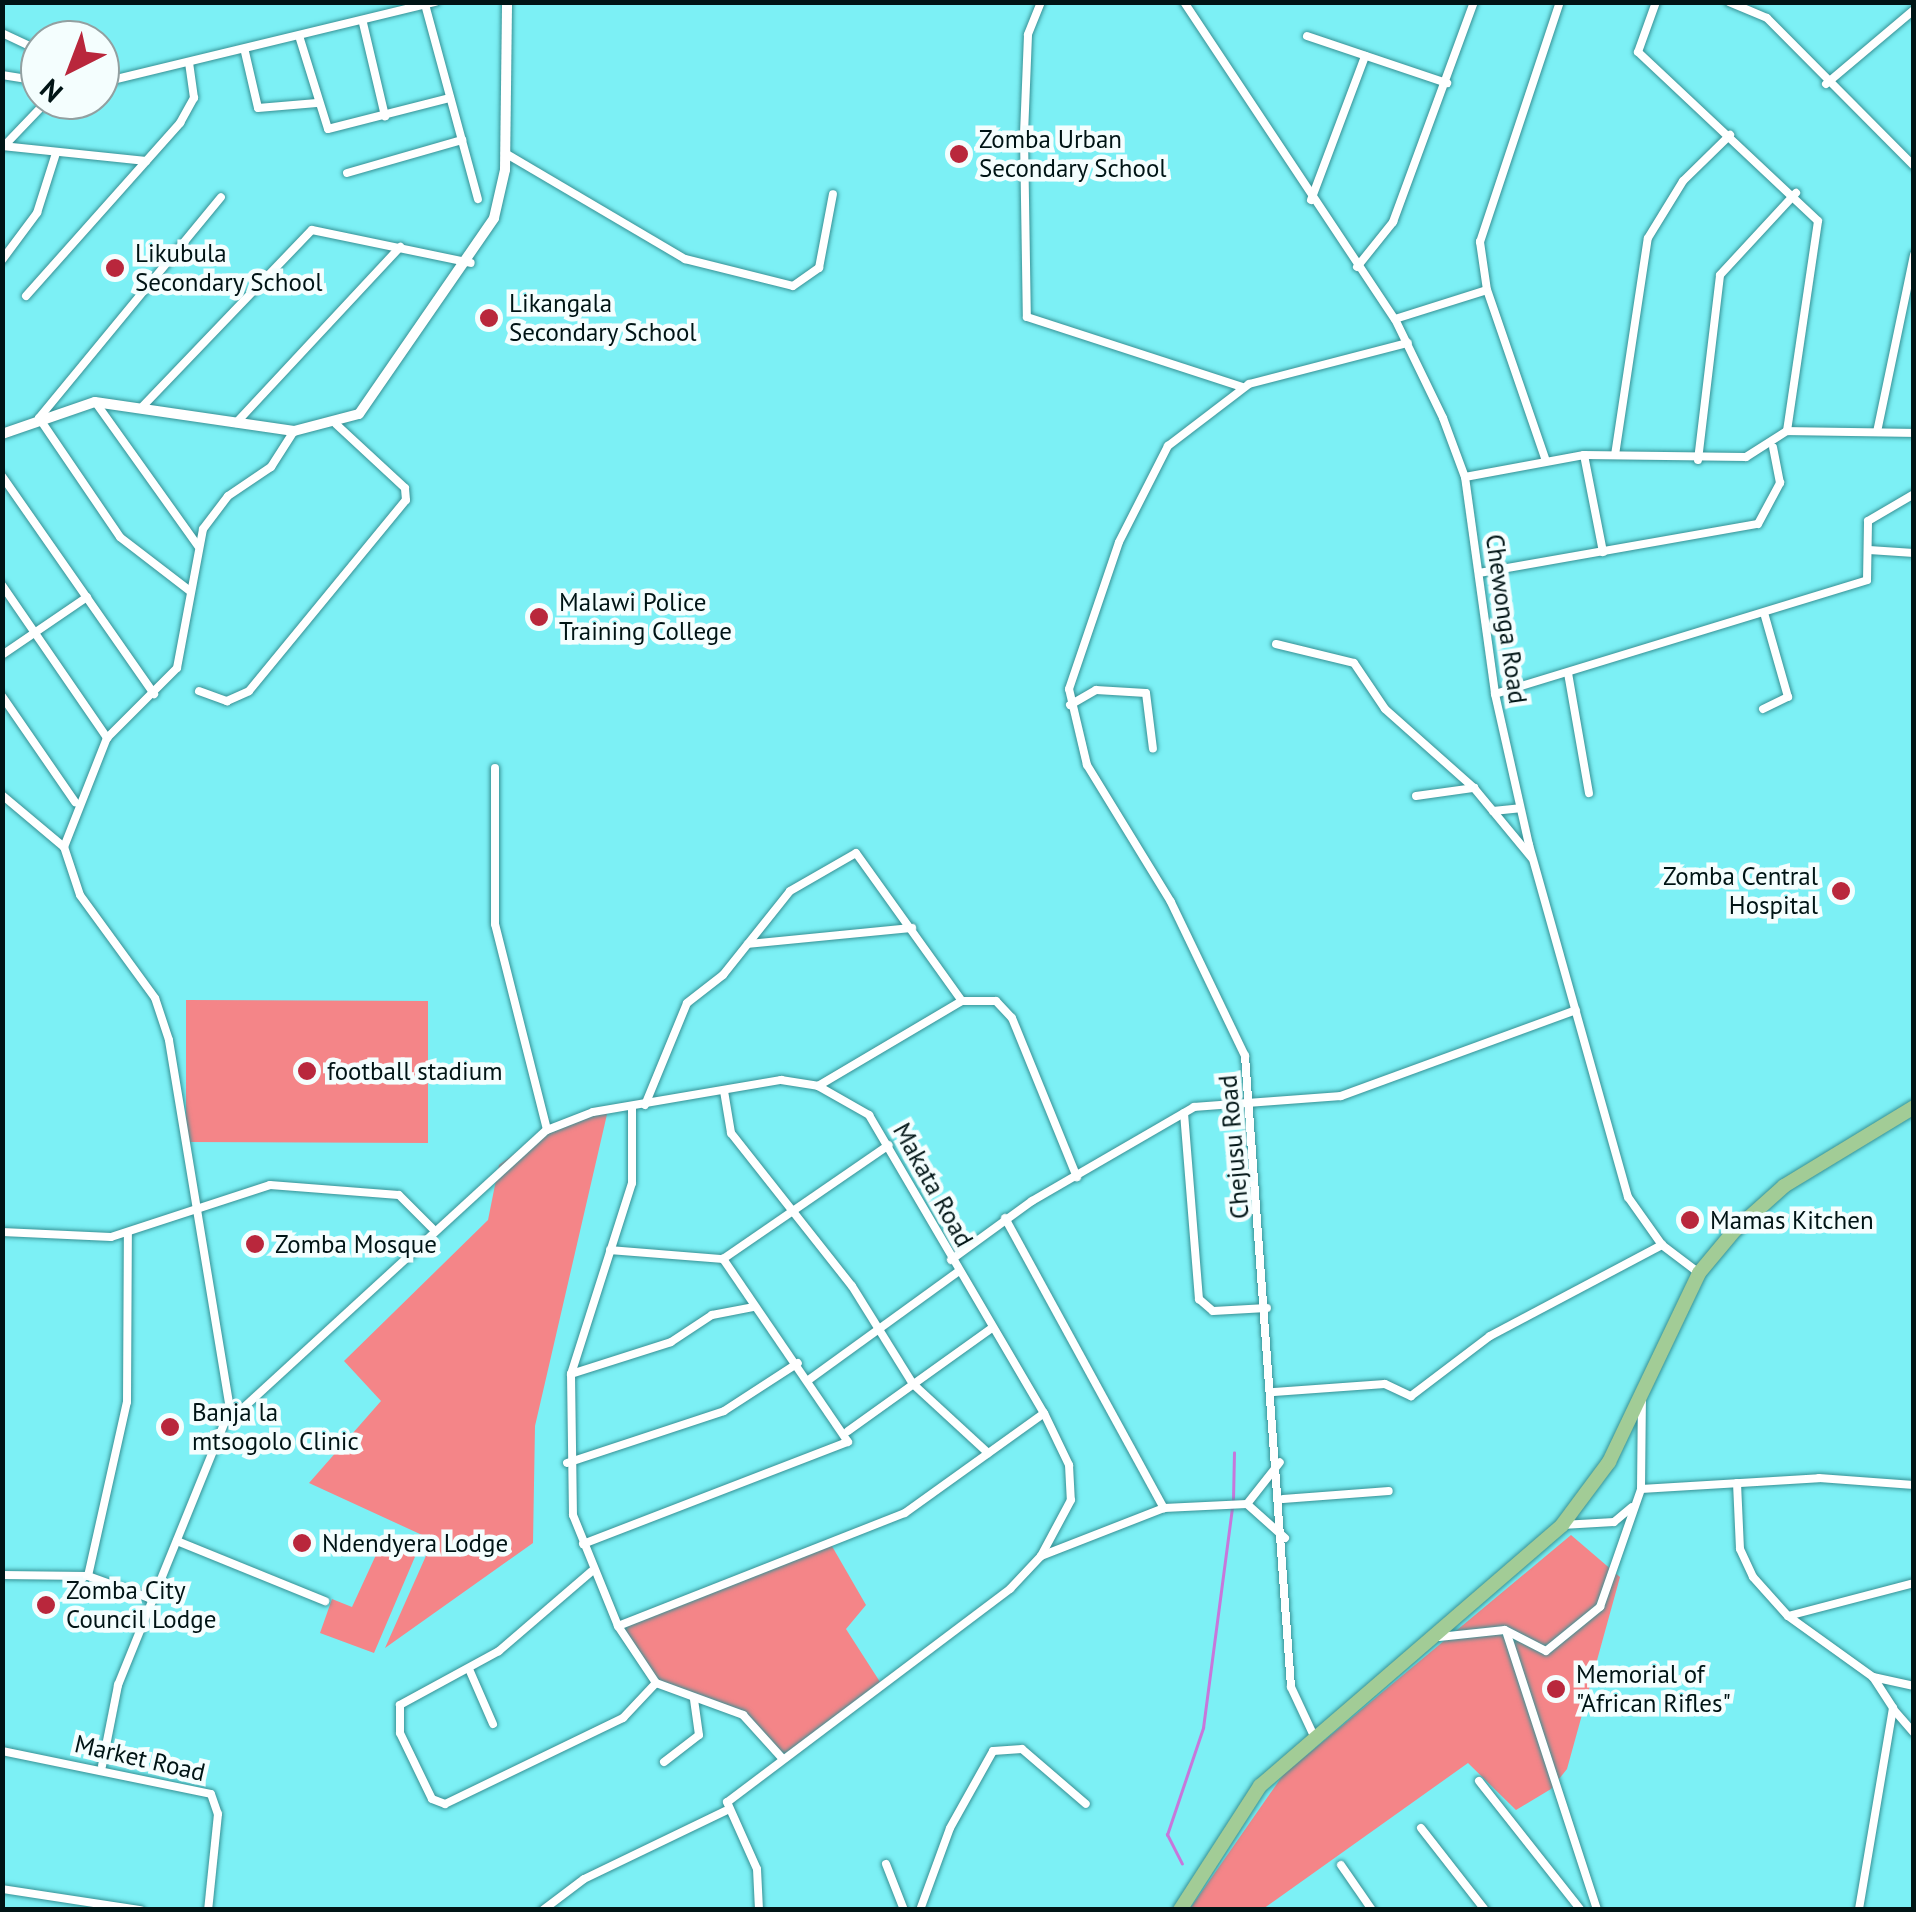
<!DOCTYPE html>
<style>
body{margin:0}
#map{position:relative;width:1916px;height:1912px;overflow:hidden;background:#7cf0f5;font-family:"PT Sans",sans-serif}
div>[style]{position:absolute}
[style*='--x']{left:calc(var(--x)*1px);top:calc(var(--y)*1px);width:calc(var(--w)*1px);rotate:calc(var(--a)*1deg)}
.green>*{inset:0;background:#f48588}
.stream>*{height:2.5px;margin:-1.25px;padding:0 1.25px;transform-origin:1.25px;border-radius:1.25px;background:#c777db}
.roads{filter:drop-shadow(0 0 2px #379195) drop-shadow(0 0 2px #379195)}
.minor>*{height:8px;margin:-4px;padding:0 4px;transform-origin:4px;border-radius:4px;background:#fff}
.tertiary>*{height:10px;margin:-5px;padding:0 5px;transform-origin:5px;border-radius:5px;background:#fff}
.trunk>*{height:14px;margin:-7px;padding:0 7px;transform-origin:7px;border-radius:7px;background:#a2cc96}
.dots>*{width:28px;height:28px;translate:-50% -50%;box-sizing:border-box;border:5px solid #f4fefe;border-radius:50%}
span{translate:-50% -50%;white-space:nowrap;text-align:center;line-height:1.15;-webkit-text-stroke:9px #f4fefe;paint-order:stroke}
.poi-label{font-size:25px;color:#001415}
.left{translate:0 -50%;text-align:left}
.right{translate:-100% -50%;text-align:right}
.street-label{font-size:25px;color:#001415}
.frame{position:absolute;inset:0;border:5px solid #001415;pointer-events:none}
.north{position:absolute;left:20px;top:20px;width:100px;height:100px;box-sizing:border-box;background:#f4fefe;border:2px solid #92a0a1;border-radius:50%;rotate:222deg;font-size:28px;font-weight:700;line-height:40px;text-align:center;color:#001415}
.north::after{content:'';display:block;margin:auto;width:35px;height:45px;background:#b9273c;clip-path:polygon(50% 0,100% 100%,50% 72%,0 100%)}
</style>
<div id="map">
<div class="green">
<div style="clip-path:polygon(186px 1000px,428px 1001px,428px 1143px,186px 1142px)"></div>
<div style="clip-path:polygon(608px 1110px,535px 1426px,533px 1543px,385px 1648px,433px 1540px,309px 1483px,381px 1401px,344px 1361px,488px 1220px,499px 1165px,547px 1130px)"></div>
<div style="clip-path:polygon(387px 1531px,420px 1545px,374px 1653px,320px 1633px,332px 1599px,352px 1607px)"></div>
<div style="clip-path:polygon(1571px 1535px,1620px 1577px,1567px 1769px,1551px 1789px,1516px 1810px,1468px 1763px,1263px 1909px,1189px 1910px,1283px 1775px)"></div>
<div style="clip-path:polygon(829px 1541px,866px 1605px,846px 1629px,882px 1685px,782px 1758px,754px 1723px,656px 1683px,618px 1626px)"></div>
</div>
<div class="stream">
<div style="--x:1233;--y:1500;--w:47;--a:-88.8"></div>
<div style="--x:1182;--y:1864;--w:33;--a:-117"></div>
<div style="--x:1167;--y:1835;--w:113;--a:-71.4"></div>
<div style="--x:1203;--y:1728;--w:222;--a:-82.5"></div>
</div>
<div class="roads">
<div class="minor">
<div style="--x:1041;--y:2;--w:35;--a:112"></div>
<div style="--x:1028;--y:35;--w:101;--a:92.3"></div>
<div style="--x:1024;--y:136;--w:181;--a:89.1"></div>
<div style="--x:1027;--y:317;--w:226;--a:18"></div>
<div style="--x:1184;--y:2;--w:381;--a:56.4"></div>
<div style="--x:1395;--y:319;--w:110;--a:64.1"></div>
<div style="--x:1443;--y:418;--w:63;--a:69.6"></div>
<div style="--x:1465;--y:477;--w:219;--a:82.1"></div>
<div style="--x:1495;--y:694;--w:155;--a:77.3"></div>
<div style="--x:1529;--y:845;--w:366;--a:74.3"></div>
<div style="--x:1628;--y:1197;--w:59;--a:54.7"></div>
<div style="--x:1662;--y:1245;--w:46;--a:37.1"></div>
<div style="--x:1729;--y:2;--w:41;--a:22.8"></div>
<div style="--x:1767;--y:18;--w:209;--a:45.2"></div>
<div style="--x:426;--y:8;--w:198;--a:74.8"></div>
<div style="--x:363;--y:23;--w:96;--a:76.7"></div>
<div style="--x:2;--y:33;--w:42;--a:25.3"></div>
<div style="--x:1307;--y:36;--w:148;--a:18.6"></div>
<div style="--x:300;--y:39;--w:94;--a:72.7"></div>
<div style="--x:328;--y:129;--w:126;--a:-14.3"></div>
<div style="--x:245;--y:52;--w:57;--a:76.9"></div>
<div style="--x:258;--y:108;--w:59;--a:-4.8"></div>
<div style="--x:2;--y:75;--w:38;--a:9"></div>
<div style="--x:100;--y:83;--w:345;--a:-13.6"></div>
<div style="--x:1826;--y:84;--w:115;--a:-40.1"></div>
<div style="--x:2;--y:146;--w:145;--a:5.9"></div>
<div style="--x:4;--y:146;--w:64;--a:-46.3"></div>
<div style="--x:505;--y:153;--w:209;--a:30.5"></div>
<div style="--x:685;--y:259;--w:111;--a:14"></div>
<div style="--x:793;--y:286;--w:32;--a:-35"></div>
<div style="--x:819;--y:268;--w:75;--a:-79.3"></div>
<div style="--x:347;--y:173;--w:120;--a:-16"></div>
<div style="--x:1311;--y:200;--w:154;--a:-69.4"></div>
<div style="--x:2;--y:260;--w:59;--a:-53.3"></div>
<div style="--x:37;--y:213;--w:63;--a:-72.4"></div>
<div style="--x:1357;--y:267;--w:58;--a:-51.3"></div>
<div style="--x:1393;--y:222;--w:234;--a:-69.8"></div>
<div style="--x:26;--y:296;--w:232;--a:-48.3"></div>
<div style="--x:180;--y:123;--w:29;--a:-61"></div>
<div style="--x:194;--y:98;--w:34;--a:-98"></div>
<div style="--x:1395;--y:319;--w:96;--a:-17.5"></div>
<div style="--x:96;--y:403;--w:176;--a:54.5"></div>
<div style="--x:143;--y:406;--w:244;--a:-46.2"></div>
<div style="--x:312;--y:230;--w:162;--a:11.7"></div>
<div style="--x:236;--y:423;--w:241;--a:-47"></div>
<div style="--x:1787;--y:431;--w:127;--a:0.9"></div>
<div style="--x:1877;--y:432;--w:181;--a:-78.2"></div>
<div style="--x:1584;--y:455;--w:99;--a:78.9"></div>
<div style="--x:1615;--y:455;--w:219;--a:-81.4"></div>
<div style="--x:1648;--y:238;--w:67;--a:-58.4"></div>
<div style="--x:1683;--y:181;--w:66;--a:-44.4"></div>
<div style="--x:1698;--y:460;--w:186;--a:-83.2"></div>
<div style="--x:1720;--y:275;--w:112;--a:-47.2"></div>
<div style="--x:1546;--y:461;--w:181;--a:-109"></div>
<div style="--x:1487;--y:290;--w:49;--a:-98.3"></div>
<div style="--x:1480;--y:242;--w:253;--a:-71.6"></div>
<div style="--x:2;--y:476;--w:266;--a:55.1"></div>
<div style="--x:1465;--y:477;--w:121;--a:-10.5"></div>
<div style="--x:1584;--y:455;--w:162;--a:0.7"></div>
<div style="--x:1746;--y:457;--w:49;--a:-32.4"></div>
<div style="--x:1787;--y:431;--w:212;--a:-81.6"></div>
<div style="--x:1818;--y:221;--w:247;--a:-136.8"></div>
<div style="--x:1638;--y:52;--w:53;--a:-70.2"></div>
<div style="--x:1869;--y:550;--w:45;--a:3.8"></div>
<div style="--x:1479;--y:573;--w:283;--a:-10"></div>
<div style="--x:1758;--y:524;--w:47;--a:-61.8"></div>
<div style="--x:1780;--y:483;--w:36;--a:-101"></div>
<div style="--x:2;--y:585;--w:186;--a:55.5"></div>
<div style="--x:190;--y:591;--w:88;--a:-142.4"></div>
<div style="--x:120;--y:537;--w:144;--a:-124.2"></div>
<div style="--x:39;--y:418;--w:286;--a:-50.5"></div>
<div style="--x:1276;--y:644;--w:80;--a:13.7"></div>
<div style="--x:1354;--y:663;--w:55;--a:56"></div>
<div style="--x:1385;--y:709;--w:119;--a:41.6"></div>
<div style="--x:2;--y:655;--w:103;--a:-34.3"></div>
<div style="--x:1568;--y:673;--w:122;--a:80.1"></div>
<div style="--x:199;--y:691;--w:30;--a:20"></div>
<div style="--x:227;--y:701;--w:24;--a:-24"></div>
<div style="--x:249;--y:691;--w:247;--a:-50.6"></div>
<div style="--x:406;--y:500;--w:12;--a:-95"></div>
<div style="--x:405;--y:488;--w:94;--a:-137.2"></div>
<div style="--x:1495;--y:694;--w:389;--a:-17"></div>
<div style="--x:1867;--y:580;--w:59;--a:-89"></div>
<div style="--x:1868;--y:521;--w:53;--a:-30.4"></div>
<div style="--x:2;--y:696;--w:129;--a:55.4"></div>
<div style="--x:1070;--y:705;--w:30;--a:-30"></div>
<div style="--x:1096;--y:690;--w:50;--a:3.4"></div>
<div style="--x:1146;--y:693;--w:56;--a:82.9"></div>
<div style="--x:1763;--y:709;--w:28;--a:-26"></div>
<div style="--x:1788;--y:697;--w:87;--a:-105.9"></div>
<div style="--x:495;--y:768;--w:156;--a:90"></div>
<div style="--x:495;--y:924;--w:212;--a:75.8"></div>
<div style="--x:2;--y:795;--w:81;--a:40"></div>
<div style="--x:1416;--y:796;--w:59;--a:-7.9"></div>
<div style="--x:1474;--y:788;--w:91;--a:50.4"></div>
<div style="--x:1493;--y:811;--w:27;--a:-6"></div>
<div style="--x:748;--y:944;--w:165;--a:-5.6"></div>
<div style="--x:818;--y:1086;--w:167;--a:-30.6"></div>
<div style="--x:962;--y:1001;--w:34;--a:0"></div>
<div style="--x:996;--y:1001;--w:23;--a:47"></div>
<div style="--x:1012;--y:1018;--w:172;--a:67.8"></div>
<div style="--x:724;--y:1091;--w:43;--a:80.5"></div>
<div style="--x:731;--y:1133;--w:195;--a:51.7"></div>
<div style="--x:852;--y:1286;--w:115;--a:58.1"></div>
<div style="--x:913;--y:1384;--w:102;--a:42.6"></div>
<div style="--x:645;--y:1105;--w:110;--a:-67.6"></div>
<div style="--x:687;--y:1003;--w:46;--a:-37.9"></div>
<div style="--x:723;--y:975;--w:107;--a:-51.4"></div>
<div style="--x:790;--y:891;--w:76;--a:-29.9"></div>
<div style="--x:856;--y:853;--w:182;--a:54.4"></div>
<div style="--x:632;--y:1108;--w:75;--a:90"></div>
<div style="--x:632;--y:1183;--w:201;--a:107.7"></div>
<div style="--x:571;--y:1374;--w:141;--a:89.2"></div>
<div style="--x:573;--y:1515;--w:120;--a:67.9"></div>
<div style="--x:618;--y:1626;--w:69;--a:56.3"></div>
<div style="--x:656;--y:1683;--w:93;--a:20.2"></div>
<div style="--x:743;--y:1715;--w:58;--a:47.8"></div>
<div style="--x:1184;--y:1113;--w:187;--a:85.4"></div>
<div style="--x:1199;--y:1299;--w:18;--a:41"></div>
<div style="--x:1213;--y:1311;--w:54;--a:-3.2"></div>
<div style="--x:1005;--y:1218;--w:331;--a:61.3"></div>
<div style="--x:1164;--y:1508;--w:83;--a:-2.8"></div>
<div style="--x:1247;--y:1504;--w:51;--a:41.8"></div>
<div style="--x:2;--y:1232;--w:109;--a:2.6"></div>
<div style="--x:111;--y:1237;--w:167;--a:-18.1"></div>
<div style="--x:270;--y:1185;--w:129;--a:4.4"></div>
<div style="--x:399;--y:1195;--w:47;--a:45"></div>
<div style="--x:610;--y:1250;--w:113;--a:4.6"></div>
<div style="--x:723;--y:1259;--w:201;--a:-34.5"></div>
<div style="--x:951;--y:1260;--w:100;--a:-36.1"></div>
<div style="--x:1032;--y:1201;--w:187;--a:-30.1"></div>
<div style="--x:1194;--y:1107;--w:147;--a:-4.3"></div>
<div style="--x:1341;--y:1096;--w:250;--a:-20.1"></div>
<div style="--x:571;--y:1374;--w:105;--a:-17.7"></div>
<div style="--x:671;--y:1342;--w:49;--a:-33.4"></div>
<div style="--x:712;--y:1315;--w:43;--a:-10.8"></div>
<div style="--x:810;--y:1379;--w:183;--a:-35.9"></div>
<div style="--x:1274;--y:1392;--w:111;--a:-4.1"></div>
<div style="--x:1385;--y:1384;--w:29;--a:25"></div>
<div style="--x:1411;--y:1396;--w:99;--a:-37.2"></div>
<div style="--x:1490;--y:1336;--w:195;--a:-27.9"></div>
<div style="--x:230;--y:1420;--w:430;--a:-42.5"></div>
<div style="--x:547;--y:1130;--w:49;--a:-21.4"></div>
<div style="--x:593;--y:1112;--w:191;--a:-9.7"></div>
<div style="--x:781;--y:1080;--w:37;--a:9"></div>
<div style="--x:818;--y:1086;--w:59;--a:29.6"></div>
<div style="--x:869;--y:1115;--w:346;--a:59.6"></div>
<div style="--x:1044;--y:1413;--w:58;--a:64.3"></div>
<div style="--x:1069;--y:1465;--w:35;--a:87"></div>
<div style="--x:1071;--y:1500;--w:64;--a:118.2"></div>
<div style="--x:1041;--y:1556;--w:45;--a:133.2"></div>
<div style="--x:1010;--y:1589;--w:354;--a:143"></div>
<div style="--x:727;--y:1802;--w:73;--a:65.9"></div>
<div style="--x:757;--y:1869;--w:41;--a:87.2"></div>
<div style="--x:848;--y:1431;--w:177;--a:-35.6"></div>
<div style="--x:567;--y:1463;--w:165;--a:-18.3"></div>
<div style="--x:724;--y:1411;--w:88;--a:-33"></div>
<div style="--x:1737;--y:1483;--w:66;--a:87.4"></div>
<div style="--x:1740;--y:1549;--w:31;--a:65"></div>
<div style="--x:1753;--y:1577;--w:52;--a:48.1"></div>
<div style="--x:1788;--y:1616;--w:105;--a:35.7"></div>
<div style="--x:1873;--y:1677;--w:37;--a:57"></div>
<div style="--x:1893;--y:1708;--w:205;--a:99.6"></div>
<div style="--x:1641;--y:1489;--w:178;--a:-3.5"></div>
<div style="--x:1819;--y:1478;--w:95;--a:4.2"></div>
<div style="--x:1283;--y:1499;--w:106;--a:-4.3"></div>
<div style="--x:1247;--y:1504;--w:53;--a:-51.8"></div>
<div style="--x:1562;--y:1525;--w:52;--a:-3.3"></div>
<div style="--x:1614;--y:1522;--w:23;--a:-40"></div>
<div style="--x:177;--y:1541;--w:160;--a:22.1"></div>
<div style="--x:583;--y:1544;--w:284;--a:-21.1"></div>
<div style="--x:848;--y:1442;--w:222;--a:-124.3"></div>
<div style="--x:1041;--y:1556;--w:132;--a:-21.3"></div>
<div style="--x:592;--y:1571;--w:123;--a:139.3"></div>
<div style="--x:499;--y:1651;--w:113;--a:151.4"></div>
<div style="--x:400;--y:1705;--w:28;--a:90"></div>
<div style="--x:400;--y:1733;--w:73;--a:64.1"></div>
<div style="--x:432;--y:1799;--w:14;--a:21"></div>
<div style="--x:445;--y:1804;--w:198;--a:-25.8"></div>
<div style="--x:623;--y:1718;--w:48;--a:-46.7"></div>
<div style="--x:2;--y:1575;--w:86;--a:0.7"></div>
<div style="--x:88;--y:1576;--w:68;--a:19.8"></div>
<div style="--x:88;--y:1576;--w:178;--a:-77.4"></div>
<div style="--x:127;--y:1402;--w:169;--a:-89.7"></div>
<div style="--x:1788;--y:1616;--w:130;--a:-14.7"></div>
<div style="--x:618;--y:1626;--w:308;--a:-21.5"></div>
<div style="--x:905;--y:1513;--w:171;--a:-35.7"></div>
<div style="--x:1507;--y:1634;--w:290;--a:71.9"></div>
<div style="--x:1439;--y:1637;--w:66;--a:-6.1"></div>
<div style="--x:1505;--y:1630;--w:46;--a:27.1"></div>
<div style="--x:1546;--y:1651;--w:70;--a:-39.2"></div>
<div style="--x:1600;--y:1607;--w:125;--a:-70.8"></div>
<div style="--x:1641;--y:1489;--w:89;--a:-89.4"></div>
<div style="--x:469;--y:1669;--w:60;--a:66.4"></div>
<div style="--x:1873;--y:1677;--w:42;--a:12.4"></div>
<div style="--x:1894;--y:1710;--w:30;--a:49"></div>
<div style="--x:1313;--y:1734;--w:52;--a:-115.1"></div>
<div style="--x:1291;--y:1687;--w:633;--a:-94.17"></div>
<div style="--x:1245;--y:1056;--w:171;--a:-115.7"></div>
<div style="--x:1171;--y:902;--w:161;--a:-121.5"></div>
<div style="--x:1087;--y:765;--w:78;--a:-103.3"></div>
<div style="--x:1069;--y:689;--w:155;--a:-71.2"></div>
<div style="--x:1119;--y:542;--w:108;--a:-63"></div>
<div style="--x:1168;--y:446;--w:102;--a:-37.4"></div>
<div style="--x:1249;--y:384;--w:164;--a:-14.5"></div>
<div style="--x:2;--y:1751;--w:213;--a:11.6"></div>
<div style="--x:211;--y:1794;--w:21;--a:71"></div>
<div style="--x:218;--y:1814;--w:97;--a:95.9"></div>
<div style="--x:664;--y:1762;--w:44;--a:-37.6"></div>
<div style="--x:699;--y:1735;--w:37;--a:-98"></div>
<div style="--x:102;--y:1766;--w:83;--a:-78.8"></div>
<div style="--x:118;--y:1685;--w:298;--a:-67.9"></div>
<div style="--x:230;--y:1409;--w:374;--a:-99.4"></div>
<div style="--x:169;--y:1040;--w:44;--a:-108.4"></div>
<div style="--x:155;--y:998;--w:127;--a:-126.1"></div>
<div style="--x:80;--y:895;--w:51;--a:-108.4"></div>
<div style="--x:64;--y:847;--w:117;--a:-68.5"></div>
<div style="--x:107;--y:738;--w:99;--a:-45"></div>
<div style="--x:177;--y:668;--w:141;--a:-79.4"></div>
<div style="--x:203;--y:529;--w:41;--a:-52.9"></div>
<div style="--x:228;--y:496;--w:52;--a:-34"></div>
<div style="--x:271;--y:467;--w:43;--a:-57.4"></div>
<div style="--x:1479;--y:1781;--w:164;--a:51.7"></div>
<div style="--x:1421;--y:1828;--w:104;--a:52"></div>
<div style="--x:886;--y:1864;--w:49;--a:68.6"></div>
<div style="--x:1341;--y:1865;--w:55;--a:55.4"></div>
<div style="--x:2;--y:1889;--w:140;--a:8.7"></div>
<div style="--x:543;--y:1910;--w:51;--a:-37.1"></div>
<div style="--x:584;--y:1879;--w:157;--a:-25.7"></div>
<div style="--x:920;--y:1910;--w:87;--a:-69.9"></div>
<div style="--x:950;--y:1828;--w:88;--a:-60.8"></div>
<div style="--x:993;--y:1751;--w:29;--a:-4"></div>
<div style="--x:1022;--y:1749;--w:84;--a:40.7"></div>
</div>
<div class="tertiary">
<div style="--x:2;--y:434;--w:98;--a:-19"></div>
<div style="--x:95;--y:402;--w:201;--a:8.3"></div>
<div style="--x:294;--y:431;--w:67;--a:-14.7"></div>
<div style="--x:359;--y:414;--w:238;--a:-55.4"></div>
<div style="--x:494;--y:218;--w:49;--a:-77.1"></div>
<div style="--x:505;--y:170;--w:168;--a:-89.3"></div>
</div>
<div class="trunk">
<div style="--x:1180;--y:1910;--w:148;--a:-57.2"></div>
<div style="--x:1260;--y:1786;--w:399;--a:-40.8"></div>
<div style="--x:1562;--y:1525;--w:79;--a:-53.3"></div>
<div style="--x:1609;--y:1462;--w:209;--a:-64.5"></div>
<div style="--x:1699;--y:1273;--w:56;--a:-50.1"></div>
<div style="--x:1735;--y:1230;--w:66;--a:-41.9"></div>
<div style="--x:1784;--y:1186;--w:152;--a:-31.3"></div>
</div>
</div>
<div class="dots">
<div style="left:959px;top:154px;background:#b9273c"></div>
<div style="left:115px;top:268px;background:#b9273c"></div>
<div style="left:489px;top:318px;background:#b9273c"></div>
<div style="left:539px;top:617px;background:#b9273c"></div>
<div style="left:1841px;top:891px;background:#b9273c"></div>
<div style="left:307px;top:1071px;background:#b9273c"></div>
<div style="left:1690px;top:1220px;background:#b9273c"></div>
<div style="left:255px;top:1244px;background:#b9273c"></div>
<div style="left:170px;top:1427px;background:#b9273c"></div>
<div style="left:302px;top:1543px;background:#b9273c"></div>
<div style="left:46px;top:1605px;background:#b9273c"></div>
<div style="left:1556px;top:1689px;background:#b9273c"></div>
</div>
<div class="poi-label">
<span class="left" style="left:979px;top:154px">Zomba Urban<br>Secondary School</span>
<span class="left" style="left:135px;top:268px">Likubula<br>Secondary School</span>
<span class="left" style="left:509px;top:318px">Likangala<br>Secondary School</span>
<span class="left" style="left:559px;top:617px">Malawi Police<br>Training College</span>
<span class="right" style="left:1818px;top:891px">Zomba Central<br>Hospital</span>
<span class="left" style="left:327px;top:1071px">football stadium</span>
<span class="left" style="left:1710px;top:1220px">Mamas Kitchen</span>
<span class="left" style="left:275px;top:1244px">Zomba Mosque</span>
<span class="left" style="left:192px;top:1427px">Banja la<br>mtsogolo Clinic</span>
<span class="left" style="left:322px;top:1543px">Ndendyera Lodge</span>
<span class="left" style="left:66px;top:1605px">Zomba City<br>Council Lodge</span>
<span class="left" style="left:1576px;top:1689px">Memorial of<br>"African Rifles"</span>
</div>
<div class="street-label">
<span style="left:1506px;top:619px;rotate:82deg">Chewonga Road</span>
<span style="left:1234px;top:1147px;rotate:-95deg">Chejusu Road</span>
<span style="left:933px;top:1185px;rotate:61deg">Makata Road</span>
<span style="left:140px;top:1758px;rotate:13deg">Market Road</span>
</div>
<div class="frame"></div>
<div class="north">N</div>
</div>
